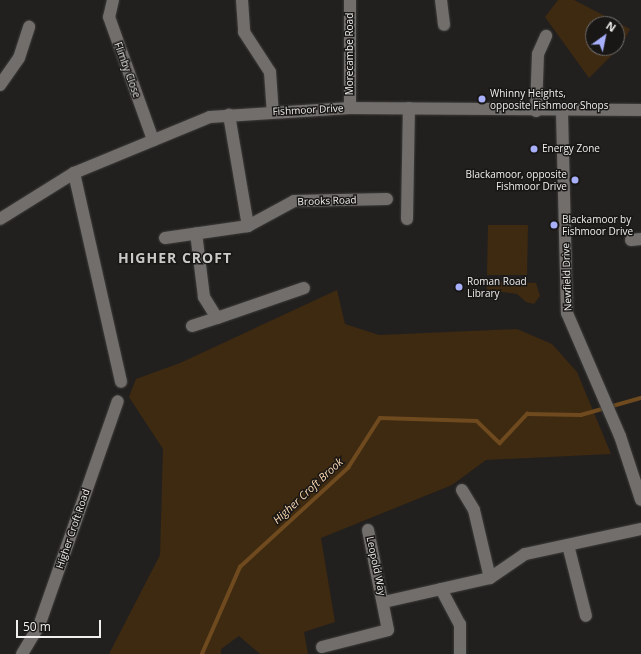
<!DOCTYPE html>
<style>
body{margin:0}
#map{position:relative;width:641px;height:654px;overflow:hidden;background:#22201e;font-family:"Open Sans",sans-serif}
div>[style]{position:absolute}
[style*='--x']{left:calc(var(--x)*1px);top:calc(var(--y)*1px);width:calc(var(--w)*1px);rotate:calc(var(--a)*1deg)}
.green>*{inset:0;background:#3e2911}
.stream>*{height:3.5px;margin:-1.75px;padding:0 1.75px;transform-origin:1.75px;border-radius:1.75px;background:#6e4a1e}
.roads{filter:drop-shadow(0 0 1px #3d3c3b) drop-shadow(0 0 1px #3d3c3b)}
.street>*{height:12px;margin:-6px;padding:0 6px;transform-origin:6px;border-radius:6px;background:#716e6c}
.dots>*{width:11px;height:11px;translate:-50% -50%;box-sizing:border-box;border:2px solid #191715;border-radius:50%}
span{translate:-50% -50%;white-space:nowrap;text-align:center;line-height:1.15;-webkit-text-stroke:3px #191715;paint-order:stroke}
.street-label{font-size:10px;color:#f0efee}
.poi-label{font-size:10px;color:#f0efee}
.left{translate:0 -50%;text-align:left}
.right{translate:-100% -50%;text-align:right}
.water-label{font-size:11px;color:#fcd8b2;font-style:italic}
.district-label{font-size:14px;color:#cbc9c6;font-weight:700;letter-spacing:1px}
.north{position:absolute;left:585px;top:16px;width:40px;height:40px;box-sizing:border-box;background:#191715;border:1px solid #6f6d6c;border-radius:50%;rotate:33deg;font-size:11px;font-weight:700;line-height:16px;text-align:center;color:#f0efee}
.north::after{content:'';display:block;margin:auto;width:14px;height:18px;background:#a8b0fc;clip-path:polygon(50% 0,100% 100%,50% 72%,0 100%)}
.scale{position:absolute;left:16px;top:620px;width:85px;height:18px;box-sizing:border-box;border:2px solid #f0efee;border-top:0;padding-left:5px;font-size:12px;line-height:14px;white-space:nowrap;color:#f0efee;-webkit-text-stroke:3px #191715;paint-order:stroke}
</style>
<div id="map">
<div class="green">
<div style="clip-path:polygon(evenodd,558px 0,574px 0,630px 29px,621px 46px,589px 78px,545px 17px,558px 0,593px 24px,617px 24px,617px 48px,593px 48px,593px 24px)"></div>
<div style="clip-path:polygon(488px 225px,528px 225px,527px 275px,487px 275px)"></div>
<div style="clip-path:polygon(486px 281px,536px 283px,540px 296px,534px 304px,526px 302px,517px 294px,487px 290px)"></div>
<div style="clip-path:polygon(337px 290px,345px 324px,379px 335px,517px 329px,552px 344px,577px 372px,611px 454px,486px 460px,452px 485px,321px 538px,335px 622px,304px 632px,308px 654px,260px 654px,239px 636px,221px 649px,221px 654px,109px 654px,160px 555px,163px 449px,129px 397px,136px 379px,180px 363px)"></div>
</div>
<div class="stream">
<div style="--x:202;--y:654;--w:95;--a:-66.4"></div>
<div style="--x:240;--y:567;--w:147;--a:-42.5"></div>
<div style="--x:348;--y:468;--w:59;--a:-57.4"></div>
<div style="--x:380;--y:418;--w:97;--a:1.8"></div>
<div style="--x:477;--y:421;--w:32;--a:44"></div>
<div style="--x:500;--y:443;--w:40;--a:-47"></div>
<div style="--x:527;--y:414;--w:54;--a:1.1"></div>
<div style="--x:581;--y:415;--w:62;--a:-15.8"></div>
</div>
<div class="roads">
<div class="street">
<div style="--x:113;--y:0;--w:17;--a:103"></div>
<div style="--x:109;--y:17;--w:131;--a:70.3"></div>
<div style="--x:242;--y:0;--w:32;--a:86"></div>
<div style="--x:244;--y:32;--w:48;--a:57"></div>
<div style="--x:270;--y:72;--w:39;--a:86"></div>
<div style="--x:350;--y:0;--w:108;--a:90"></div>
<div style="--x:441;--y:0;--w:25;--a:83"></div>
<div style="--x:0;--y:85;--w:33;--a:-55"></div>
<div style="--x:19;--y:58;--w:33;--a:-72"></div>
<div style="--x:536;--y:111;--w:57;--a:-88"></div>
<div style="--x:538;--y:54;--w:20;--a:-66"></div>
<div style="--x:562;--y:112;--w:201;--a:88.6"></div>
<div style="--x:567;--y:313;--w:134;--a:66.7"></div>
<div style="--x:620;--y:436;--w:67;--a:71.8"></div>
<div style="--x:74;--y:173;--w:214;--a:77.3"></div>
<div style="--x:0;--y:219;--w:87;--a:-31.9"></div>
<div style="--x:74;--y:173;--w:147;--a:-22.4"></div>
<div style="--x:210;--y:117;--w:140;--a:-3.7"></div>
<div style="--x:350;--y:108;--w:291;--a:0.4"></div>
<div style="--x:407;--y:219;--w:111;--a:-89"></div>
<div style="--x:248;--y:226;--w:52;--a:-28.5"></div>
<div style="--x:294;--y:201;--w:93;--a:-1.2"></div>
<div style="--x:165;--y:238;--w:84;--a:-8.2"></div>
<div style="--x:248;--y:226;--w:113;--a:-99.7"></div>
<div style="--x:631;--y:240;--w:10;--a:-6"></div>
<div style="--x:217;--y:318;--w:92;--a:-19"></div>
<div style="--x:192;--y:326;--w:26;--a:-18"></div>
<div style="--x:217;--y:318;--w:25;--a:-122"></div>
<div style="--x:204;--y:297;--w:64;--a:-97.1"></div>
<div style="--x:462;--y:490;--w:23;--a:59"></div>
<div style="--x:474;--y:510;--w:70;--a:76.8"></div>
<div style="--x:568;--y:545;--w:73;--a:75.8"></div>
<div style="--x:441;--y:589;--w:40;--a:62"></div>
<div style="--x:460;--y:624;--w:30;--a:90"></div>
<div style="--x:384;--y:602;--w:109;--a:-12.8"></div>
<div style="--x:490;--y:578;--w:42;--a:-34.4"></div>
<div style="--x:525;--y:554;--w:119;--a:-12.2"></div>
<div style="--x:322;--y:647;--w:68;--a:-14.4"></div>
<div style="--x:388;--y:630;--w:102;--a:-101.3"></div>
<div style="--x:22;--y:654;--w:33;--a:-59"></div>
<div style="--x:39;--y:626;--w:238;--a:-70.7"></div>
</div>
</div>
<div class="dots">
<div style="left:482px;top:99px;background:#a8b0fc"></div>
<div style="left:534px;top:149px;background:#a8b0fc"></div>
<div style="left:575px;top:180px;background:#a8b0fc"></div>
<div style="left:554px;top:225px;background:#a8b0fc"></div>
<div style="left:459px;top:287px;background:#a8b0fc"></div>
</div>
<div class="street-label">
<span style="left:350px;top:54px;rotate:-90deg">Morecambe Road</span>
<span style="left:127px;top:70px;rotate:70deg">Flimby Close</span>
<span style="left:308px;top:110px;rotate:-3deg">Fishmoor Drive</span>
<span style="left:327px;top:201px;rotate:-2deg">Brooks Road</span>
<span style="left:567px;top:277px;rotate:-92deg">Newfield Drive</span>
<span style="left:73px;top:529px;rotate:-71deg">Higher Croft Road</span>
<span style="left:376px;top:566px;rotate:78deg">Leopold Way</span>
</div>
<div class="poi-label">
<span class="left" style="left:490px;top:99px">Whinny Heights,<br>opposite Fishmoor Shops</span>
<span class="left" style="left:542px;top:149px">Energy Zone</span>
<span class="right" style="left:567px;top:180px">Blackamoor, opposite<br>Fishmoor Drive</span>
<span class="left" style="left:562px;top:225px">Blackamoor by<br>Fishmoor Drive</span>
<span class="left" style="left:467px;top:287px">Roman Road<br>Library</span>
</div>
<div class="water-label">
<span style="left:308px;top:491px;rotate:-43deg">Higher Croft Brook</span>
</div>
<div class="district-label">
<span style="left:175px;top:258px">HIGHER CROFT</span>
</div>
<div class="north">N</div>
<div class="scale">50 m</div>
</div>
